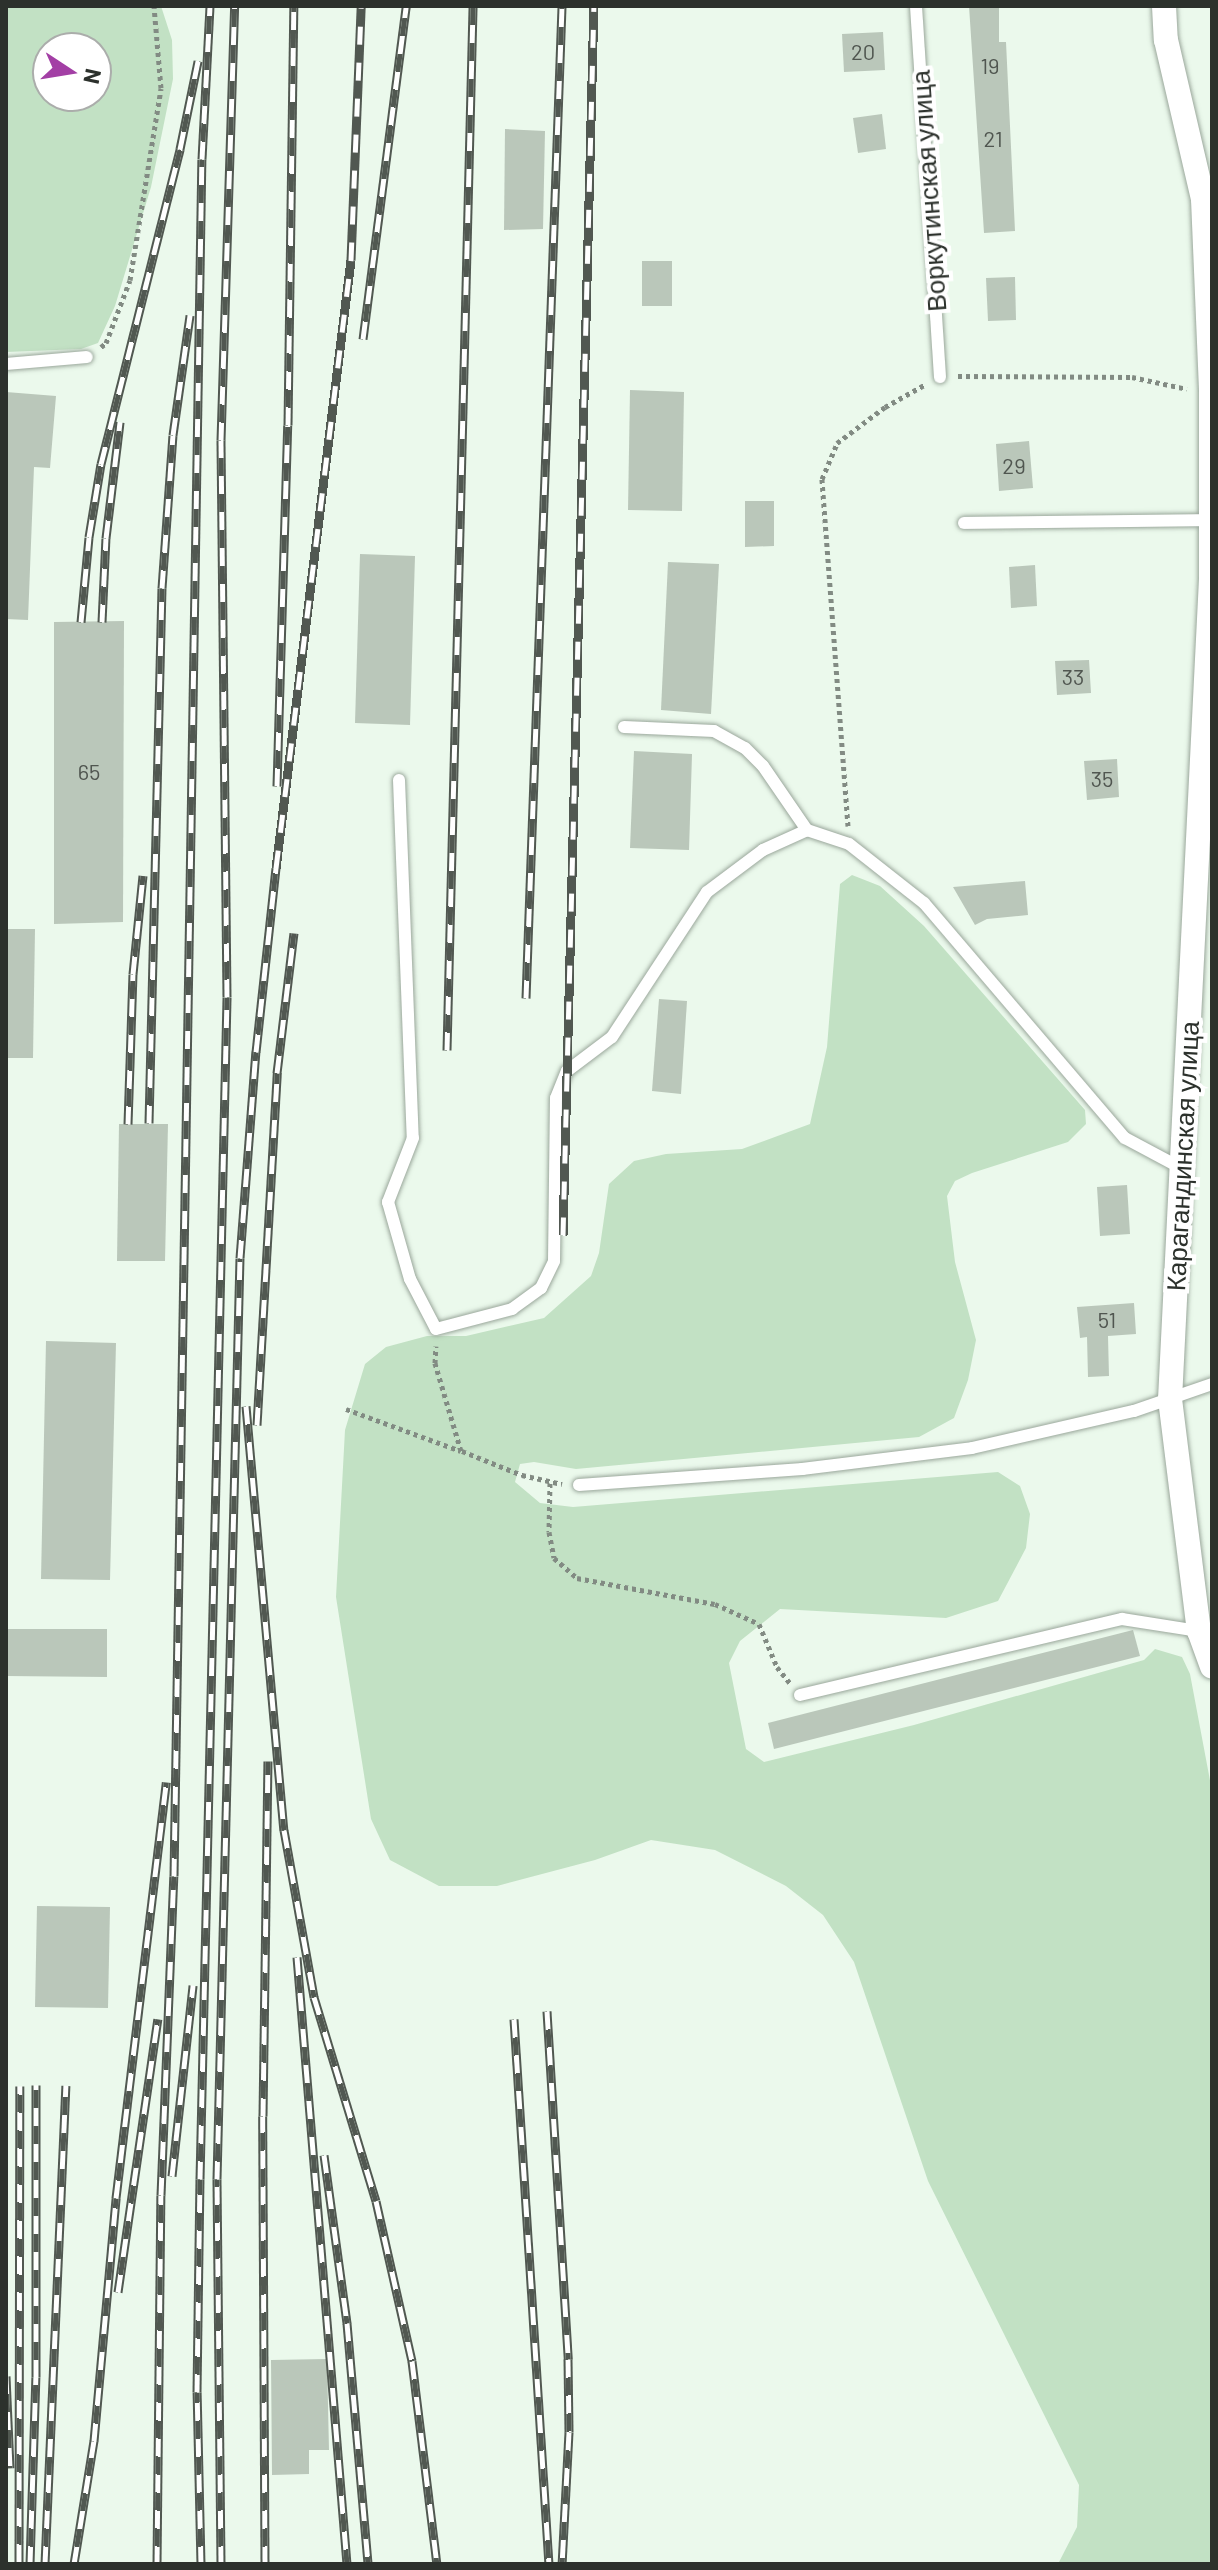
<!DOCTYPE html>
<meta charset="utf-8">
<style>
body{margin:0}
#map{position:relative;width:1218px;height:2570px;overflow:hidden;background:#ebf9ec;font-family:Barlow,sans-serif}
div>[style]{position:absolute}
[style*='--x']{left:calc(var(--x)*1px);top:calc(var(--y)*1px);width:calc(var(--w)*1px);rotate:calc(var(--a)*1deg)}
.green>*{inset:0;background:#c2e1c4}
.building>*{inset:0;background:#bac7ba}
.path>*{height:5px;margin-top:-2.5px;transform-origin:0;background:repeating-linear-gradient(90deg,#828b83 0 4px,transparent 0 8px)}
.roads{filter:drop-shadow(0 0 2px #9aa79b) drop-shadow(0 0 2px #9aa79b)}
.lane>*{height:12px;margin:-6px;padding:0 6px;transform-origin:6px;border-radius:6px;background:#fff}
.street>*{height:24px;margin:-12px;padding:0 12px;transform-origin:12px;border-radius:12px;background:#fff}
.rail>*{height:9px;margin-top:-4.5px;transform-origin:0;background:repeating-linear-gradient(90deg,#fff 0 18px,#515851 0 36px);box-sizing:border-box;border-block:2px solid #515851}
span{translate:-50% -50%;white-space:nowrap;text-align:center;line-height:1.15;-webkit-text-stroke:8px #fff;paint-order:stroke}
.number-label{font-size:22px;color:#505650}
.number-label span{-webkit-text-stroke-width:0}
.street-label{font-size:26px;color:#2c312c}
.frame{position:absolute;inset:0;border:8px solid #2c312c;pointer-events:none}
.north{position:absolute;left:32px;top:32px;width:80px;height:80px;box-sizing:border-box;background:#fff;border:2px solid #abadab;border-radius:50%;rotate:102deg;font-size:22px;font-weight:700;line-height:32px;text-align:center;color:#2c312c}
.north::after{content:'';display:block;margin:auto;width:28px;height:36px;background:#a33fa5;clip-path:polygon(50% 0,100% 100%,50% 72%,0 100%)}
</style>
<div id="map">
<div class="green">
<div style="clip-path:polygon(evenodd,6px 6px,161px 6px,172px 40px,173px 79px,151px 187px,115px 306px,98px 343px,81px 349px,6px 352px,6px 6px,48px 48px,96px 48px,96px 96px,48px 96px,48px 48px)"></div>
<div style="clip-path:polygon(852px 875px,880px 886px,924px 926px,1085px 1110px,1086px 1124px,1068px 1142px,972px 1173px,955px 1181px,947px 1196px,955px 1262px,976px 1340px,968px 1380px,954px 1418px,919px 1437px,576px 1469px,534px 1462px,520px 1464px,515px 1482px,540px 1503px,573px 1507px,998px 1472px,1020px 1486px,1030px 1514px,1026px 1548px,998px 1601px,946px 1618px,780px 1609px,740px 1641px,729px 1663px,746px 1749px,764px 1762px,914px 1725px,1144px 1660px,1155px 1649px,1182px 1657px,1190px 1674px,1212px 1791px,1212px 2564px,1058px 2564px,1077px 2527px,1079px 2485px,928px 2181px,854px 1962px,823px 1915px,786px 1886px,715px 1850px,651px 1840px,595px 1860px,497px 1886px,439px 1886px,390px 1860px,371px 1819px,336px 1597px,345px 1430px,365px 1364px,386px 1347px,427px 1336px,466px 1336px,544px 1318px,591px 1276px,599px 1253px,609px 1184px,634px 1161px,666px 1154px,742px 1149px,810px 1124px,827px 1047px,840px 884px)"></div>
</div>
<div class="building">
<div style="clip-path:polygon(969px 6px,999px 6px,999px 42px,1006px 42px,1015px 231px,984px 233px)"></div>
<div style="clip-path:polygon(883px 32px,885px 70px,844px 72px,842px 34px)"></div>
<div style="clip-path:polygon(882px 114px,886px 149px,858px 153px,853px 118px)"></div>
<div style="clip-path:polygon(505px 129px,545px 131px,543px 229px,504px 230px)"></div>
<div style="clip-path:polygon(642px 261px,672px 261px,672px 306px,642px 306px)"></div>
<div style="clip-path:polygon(1015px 277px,1016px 320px,988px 321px,986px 278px)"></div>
<div style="clip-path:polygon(630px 390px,684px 392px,682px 511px,628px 510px)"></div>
<div style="clip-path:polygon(6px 392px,56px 396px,50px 468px,34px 467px,28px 620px,6px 619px)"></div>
<div style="clip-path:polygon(1029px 441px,1033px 488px,999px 491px,996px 444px)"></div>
<div style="clip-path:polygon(745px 501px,774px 501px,774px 546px,745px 547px)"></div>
<div style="clip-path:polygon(360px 554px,415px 556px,410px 725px,355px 723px)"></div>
<div style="clip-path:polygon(668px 562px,719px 564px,711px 714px,661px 710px)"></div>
<div style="clip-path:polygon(1035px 565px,1037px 606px,1011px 608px,1009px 567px)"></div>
<div style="clip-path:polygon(124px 621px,123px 922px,54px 924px,54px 622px)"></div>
<div style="clip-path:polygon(1089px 660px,1091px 693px,1057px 695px,1055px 661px)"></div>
<div style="clip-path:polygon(634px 751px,692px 754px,689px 850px,630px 848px)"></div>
<div style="clip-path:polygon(1117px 759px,1119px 797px,1087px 800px,1084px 761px)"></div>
<div style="clip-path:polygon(1025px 881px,1028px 915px,987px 919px,975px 925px,953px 887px)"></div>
<div style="clip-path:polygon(6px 929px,35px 929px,33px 1058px,6px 1058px)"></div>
<div style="clip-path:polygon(659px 999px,687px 1001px,681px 1094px,652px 1091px)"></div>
<div style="clip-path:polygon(119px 1124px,168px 1124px,165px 1261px,117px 1261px)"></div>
<div style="clip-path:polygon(1127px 1185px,1130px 1234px,1100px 1236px,1097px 1187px)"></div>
<div style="clip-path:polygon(1134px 1303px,1136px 1334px,1108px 1336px,1109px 1376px,1088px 1377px,1087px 1337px,1080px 1338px,1077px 1307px)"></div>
<div style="clip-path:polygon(46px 1341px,116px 1343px,110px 1580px,41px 1579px)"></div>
<div style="clip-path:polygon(6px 1629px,107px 1629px,107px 1677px,6px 1676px)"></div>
<div style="clip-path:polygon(1133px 1630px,1140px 1656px,774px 1749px,768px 1723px)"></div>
<div style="clip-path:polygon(37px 1906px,110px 1907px,108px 2008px,35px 2007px)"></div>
<div style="clip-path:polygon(327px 2359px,329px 2450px,309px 2450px,309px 2474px,272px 2475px,271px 2360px)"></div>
</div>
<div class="path">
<div style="--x:101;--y:347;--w:6;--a:-39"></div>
<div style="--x:106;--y:343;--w:67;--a:-69.1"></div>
<div style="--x:130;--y:280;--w:194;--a:-80.8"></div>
<div style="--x:161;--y:88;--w:82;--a:-94.9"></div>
<div style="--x:958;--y:376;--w:174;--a:0.3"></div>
<div style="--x:1132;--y:377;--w:56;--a:12.3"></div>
<div style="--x:848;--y:826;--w:348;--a:-94.3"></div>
<div style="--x:822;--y:479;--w:39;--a:-67"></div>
<div style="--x:837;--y:443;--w:60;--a:-36.9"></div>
<div style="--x:885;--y:407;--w:47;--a:-29.3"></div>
<div style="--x:346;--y:1409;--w:122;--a:20.1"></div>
<div style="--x:461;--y:1451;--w:92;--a:-106.5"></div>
<div style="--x:435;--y:1363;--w:17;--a:-87"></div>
<div style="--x:462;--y:1451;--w:65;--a:21.8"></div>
<div style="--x:522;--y:1475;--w:41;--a:12.7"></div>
<div style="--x:550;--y:1483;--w:49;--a:91.2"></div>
<div style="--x:549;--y:1532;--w:26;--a:79"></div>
<div style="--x:554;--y:1558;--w:30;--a:41"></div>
<div style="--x:577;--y:1578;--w:140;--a:10.7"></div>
<div style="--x:715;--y:1604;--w:48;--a:24.4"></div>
<div style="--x:759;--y:1624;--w:47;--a:67.3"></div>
<div style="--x:777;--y:1667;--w:21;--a:51"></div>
</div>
<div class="roads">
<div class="lane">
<div style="--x:916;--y:6;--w:372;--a:86.3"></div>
<div style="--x:6;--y:364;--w:81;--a:-4.9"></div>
<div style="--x:964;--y:523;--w:247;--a:-0.7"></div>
<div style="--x:624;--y:727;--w:90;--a:2.5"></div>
<div style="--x:714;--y:731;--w:35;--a:29"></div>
<div style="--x:745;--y:748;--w:25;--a:45"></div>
<div style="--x:763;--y:766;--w:78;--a:55.5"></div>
<div style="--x:807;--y:830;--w:44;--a:18.4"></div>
<div style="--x:849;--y:844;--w:95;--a:38.2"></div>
<div style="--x:924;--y:903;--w:309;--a:49.5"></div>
<div style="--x:1125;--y:1138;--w:64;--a:28.2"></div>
<div style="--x:399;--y:780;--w:358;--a:87.8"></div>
<div style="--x:413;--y:1138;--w:69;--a:111.3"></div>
<div style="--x:388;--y:1202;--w:80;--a:74.1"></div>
<div style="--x:410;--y:1279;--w:56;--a:62.5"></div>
<div style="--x:436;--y:1329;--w:79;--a:-14.7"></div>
<div style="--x:512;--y:1309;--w:36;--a:-36"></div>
<div style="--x:541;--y:1288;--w:30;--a:-64"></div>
<div style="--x:554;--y:1261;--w:163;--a:-89.3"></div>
<div style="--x:556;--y:1098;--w:29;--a:-68"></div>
<div style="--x:567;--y:1071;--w:56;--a:-37.1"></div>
<div style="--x:612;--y:1037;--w:173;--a:-56.8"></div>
<div style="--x:707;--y:892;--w:70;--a:-36.9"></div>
<div style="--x:763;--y:850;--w:48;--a:-24.4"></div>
<div style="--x:579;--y:1485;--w:224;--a:-4.1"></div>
<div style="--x:802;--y:1469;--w:171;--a:-7"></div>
<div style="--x:972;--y:1448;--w:166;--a:-12.9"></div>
<div style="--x:1134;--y:1411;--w:83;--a:-19.1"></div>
<div style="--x:800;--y:1695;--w:331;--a:-13.3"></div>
<div style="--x:1122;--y:1619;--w:78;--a:8.9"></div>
</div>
<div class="street">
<div style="--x:1164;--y:6;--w:34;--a:87"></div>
<div style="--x:1166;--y:40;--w:163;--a:76.9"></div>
<div style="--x:1203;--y:199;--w:194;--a:87.6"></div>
<div style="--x:1211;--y:393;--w:186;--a:90"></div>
<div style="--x:1211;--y:579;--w:821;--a:92.86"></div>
<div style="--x:1170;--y:1399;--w:234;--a:82.9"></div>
<div style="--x:1199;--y:1631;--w:38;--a:70"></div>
</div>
</div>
<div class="rail">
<div style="--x:363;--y:339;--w:336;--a:-82.6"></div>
<div style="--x:81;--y:622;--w:85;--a:-84.6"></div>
<div style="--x:89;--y:537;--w:74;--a:-80.7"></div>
<div style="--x:101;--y:464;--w:325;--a:-75.9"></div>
<div style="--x:180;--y:149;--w:90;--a:-78.4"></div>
<div style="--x:102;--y:622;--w:84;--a:-87.3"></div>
<div style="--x:106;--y:538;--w:117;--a:-83.1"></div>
<div style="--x:277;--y:786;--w:361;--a:-88.3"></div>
<div style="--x:288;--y:425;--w:419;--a:-89.2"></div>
<div style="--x:526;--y:998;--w:993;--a:-87.92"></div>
<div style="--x:447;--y:1050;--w:1044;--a:-88.57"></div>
<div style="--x:149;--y:1123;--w:535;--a:-88.61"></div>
<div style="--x:162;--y:588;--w:153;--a:-85.9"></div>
<div style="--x:173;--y:435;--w:121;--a:-81.9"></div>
<div style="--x:128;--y:1124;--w:150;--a:-88.1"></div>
<div style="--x:133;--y:974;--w:99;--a:-84.2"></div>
<div style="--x:563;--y:1235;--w:1229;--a:-88.56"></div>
<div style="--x:246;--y:1406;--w:426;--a:84.9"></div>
<div style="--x:284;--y:1830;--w:170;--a:79.8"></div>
<div style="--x:314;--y:1997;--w:213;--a:73.1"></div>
<div style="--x:376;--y:2201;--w:164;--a:77.3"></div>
<div style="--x:412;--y:2361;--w:205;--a:83"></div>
<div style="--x:257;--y:1425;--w:353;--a:-86.7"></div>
<div style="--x:277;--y:1073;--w:141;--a:-83.1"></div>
<div style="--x:297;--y:1957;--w:609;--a:85.29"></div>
<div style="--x:547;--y:2011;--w:349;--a:86.5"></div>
<div style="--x:568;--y:2359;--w:73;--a:89.2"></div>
<div style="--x:569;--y:2432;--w:132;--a:93"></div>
<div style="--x:514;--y:2019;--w:546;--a:86.33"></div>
<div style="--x:324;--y:2155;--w:170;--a:82.2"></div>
<div style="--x:347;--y:2323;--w:242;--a:85"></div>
<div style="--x:172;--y:2176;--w:192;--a:-83.7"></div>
<div style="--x:118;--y:2292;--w:276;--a:-81.7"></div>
<div style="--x:6;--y:2376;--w:92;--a:87.5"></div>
<div style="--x:19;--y:2562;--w:476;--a:-89.9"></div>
<div style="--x:30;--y:2564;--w:187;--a:-88.2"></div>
<div style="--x:36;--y:2377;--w:292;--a:-90"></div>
<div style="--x:45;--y:2564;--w:479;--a:-87.5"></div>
<div style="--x:74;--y:2564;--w:125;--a:-80.8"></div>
<div style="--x:94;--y:2441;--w:244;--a:-84.8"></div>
<div style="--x:116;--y:2198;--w:419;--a:-83.1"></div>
<div style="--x:157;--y:2564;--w:369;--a:-89.4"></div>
<div style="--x:161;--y:2195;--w:319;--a:-87.7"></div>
<div style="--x:174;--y:1876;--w:1717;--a:-89.07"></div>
<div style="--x:202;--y:159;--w:153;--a:-87"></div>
<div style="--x:201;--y:2564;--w:172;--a:-91.3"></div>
<div style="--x:197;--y:2392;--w:213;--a:-89.2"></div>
<div style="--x:200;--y:2179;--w:1182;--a:-88.69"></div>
<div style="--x:227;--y:997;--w:557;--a:-90.62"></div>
<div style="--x:221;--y:440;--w:434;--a:-88.2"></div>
<div style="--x:221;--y:2564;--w:385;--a:-90.6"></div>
<div style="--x:217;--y:2179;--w:921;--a:-88.57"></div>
<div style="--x:240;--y:1258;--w:207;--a:-85.6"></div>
<div style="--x:256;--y:1052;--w:185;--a:-83.8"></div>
<div style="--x:276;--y:868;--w:613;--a:-82.97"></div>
<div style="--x:351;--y:260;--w:254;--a:-87.7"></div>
<div style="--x:265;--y:2564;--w:448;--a:-90.3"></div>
<div style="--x:263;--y:2116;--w:355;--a:-89.2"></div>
</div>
<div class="number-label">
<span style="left:863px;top:52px">20</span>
<span style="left:990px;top:66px">19</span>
<span style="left:993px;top:139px">21</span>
<span style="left:1014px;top:466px">29</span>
<span style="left:1073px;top:677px">33</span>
<span style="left:89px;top:772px">65</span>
<span style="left:1102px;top:779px">35</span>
<span style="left:1107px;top:1320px">51</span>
</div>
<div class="street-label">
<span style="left:928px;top:191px;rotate:-94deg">Воркутинская улица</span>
<span style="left:1182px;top:1156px;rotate:-87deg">Карагандинская улица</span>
</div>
<div class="frame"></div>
<div class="north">N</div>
</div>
